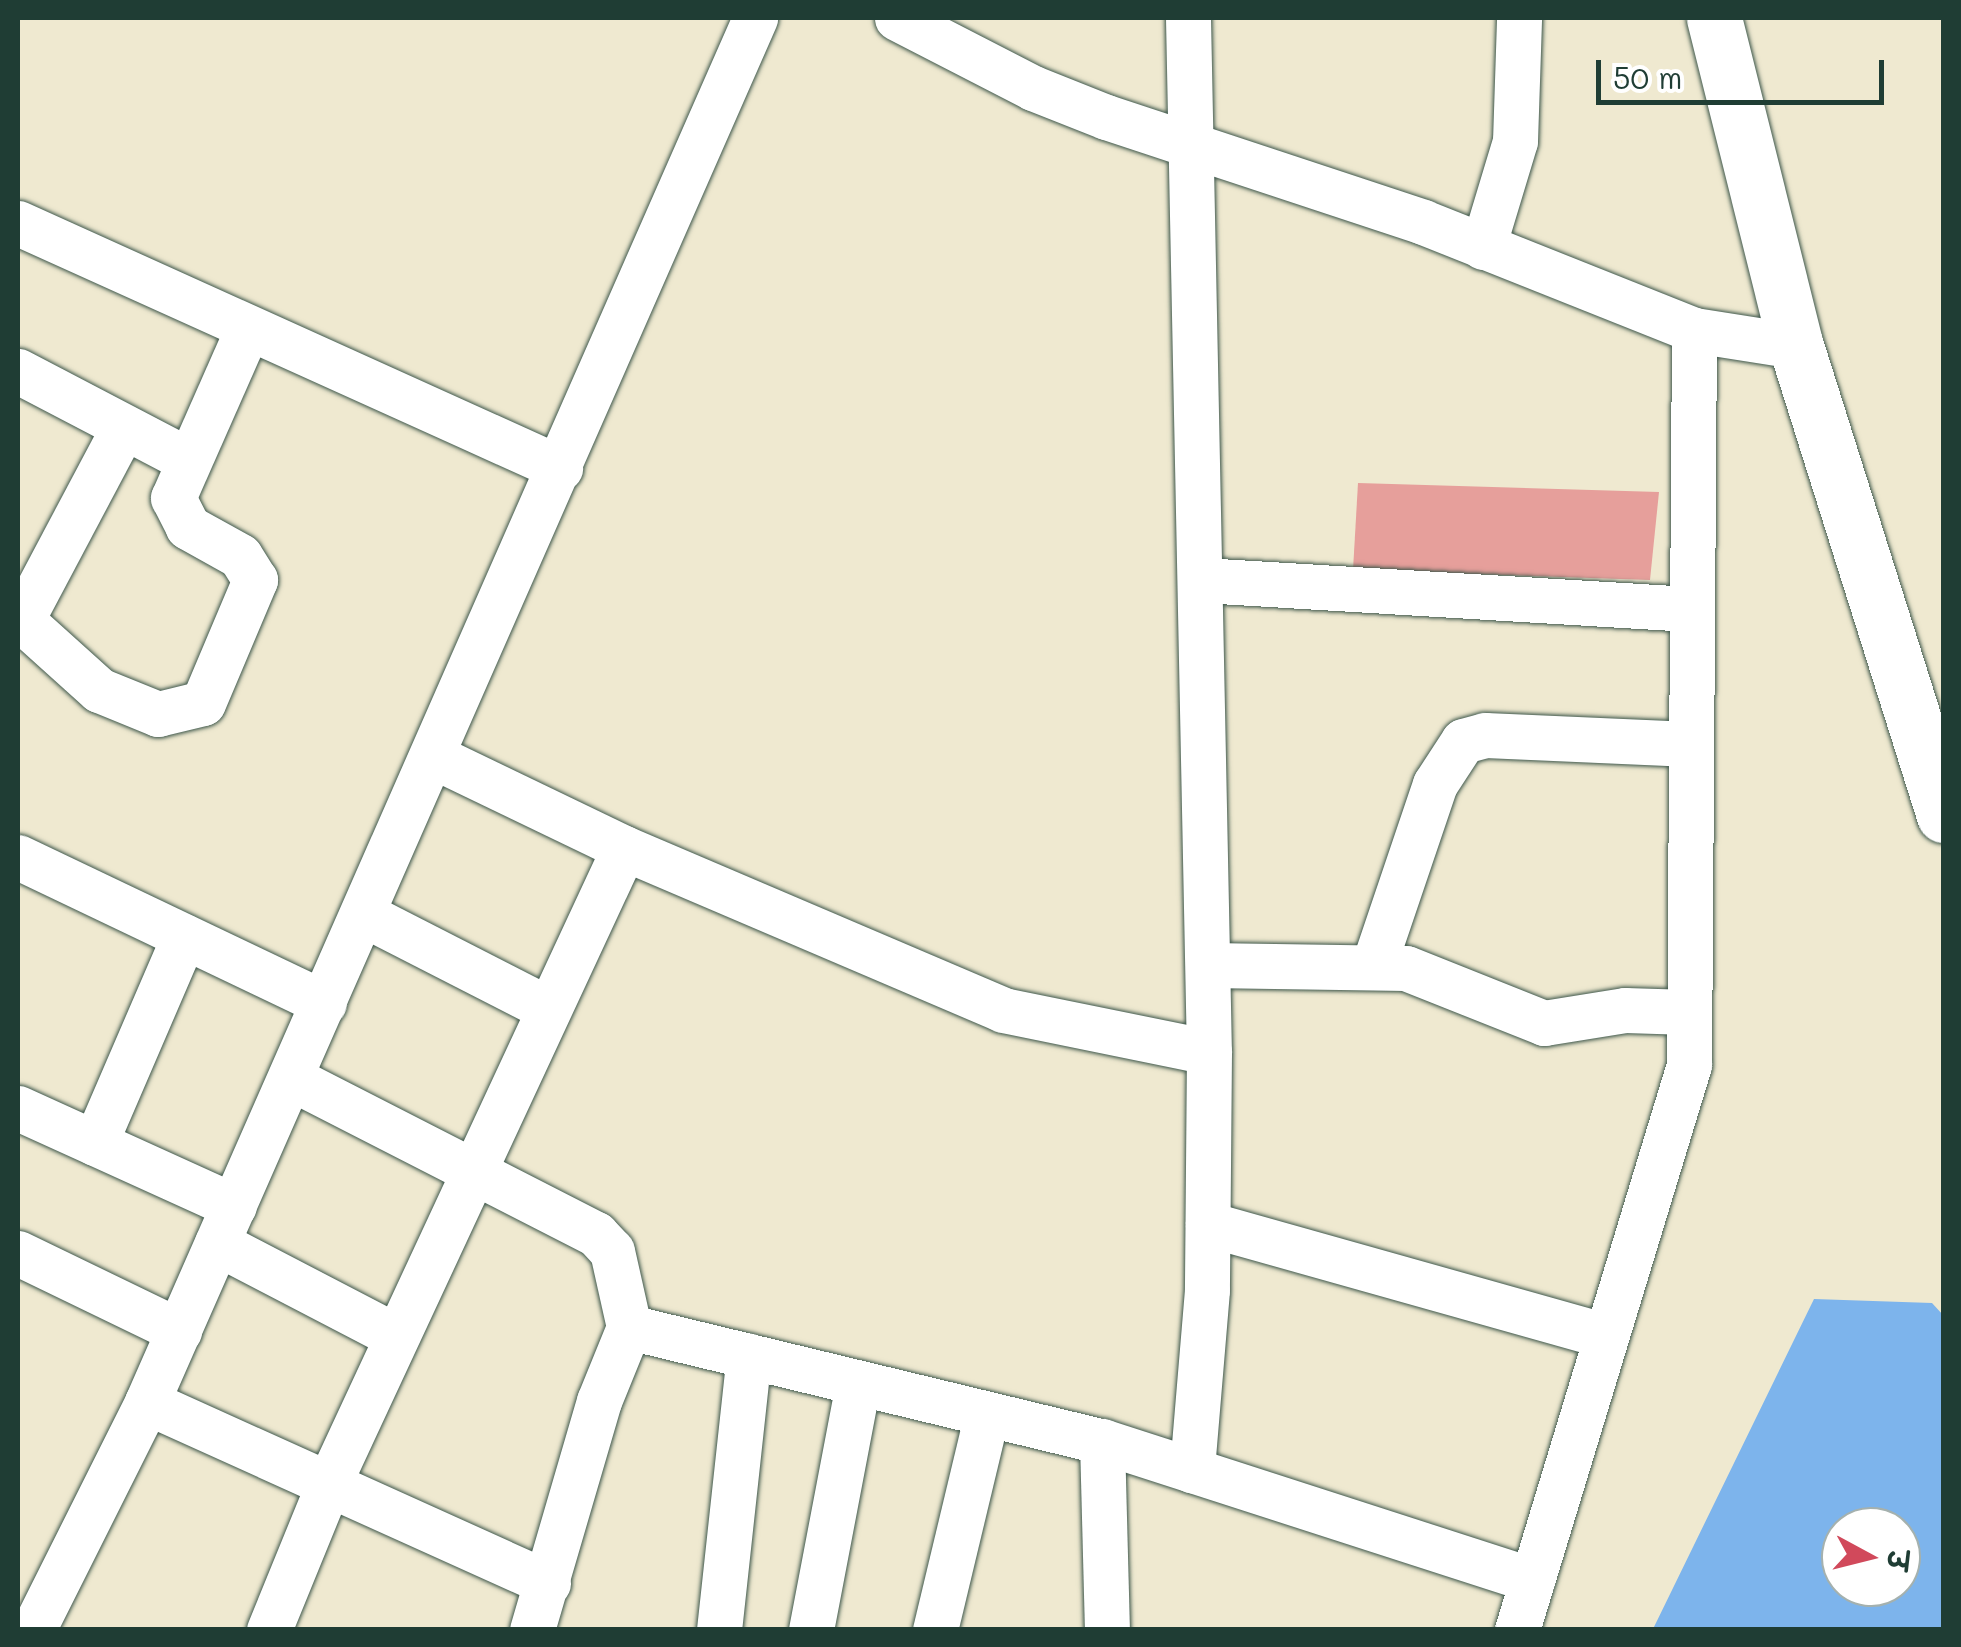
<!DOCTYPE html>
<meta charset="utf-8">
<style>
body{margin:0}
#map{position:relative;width:1961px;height:1647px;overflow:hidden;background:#efe9d0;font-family:Mali,"Playpen Sans Deva",sans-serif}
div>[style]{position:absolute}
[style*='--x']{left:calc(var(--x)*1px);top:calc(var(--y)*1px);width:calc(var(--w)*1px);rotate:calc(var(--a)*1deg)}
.water>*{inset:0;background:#7db4ec}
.building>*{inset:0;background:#e69f9b}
.roads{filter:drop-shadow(0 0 2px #3e574b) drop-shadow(0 0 2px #3e574b)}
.minor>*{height:45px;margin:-22.5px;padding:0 22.5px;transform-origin:22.5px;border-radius:22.5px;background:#fff}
.secondary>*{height:55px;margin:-27.5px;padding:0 27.5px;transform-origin:27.5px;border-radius:27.5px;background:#fff}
span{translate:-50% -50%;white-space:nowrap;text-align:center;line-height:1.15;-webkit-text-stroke:8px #fff;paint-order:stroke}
.frame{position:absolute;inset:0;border:20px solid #1f3d34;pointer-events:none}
.north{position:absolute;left:1821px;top:1507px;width:100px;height:100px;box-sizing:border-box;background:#fff;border:2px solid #a5b1ae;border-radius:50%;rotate:97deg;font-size:28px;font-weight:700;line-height:40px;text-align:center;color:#1f3d34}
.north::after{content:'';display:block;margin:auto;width:35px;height:45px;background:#d1495b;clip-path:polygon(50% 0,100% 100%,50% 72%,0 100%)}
.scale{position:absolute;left:1596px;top:60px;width:288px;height:45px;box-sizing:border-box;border:5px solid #1f3d34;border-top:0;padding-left:12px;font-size:30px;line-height:35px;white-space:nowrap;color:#1f3d34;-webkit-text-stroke:8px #fff;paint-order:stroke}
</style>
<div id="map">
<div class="water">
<div style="clip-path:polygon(evenodd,1814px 1299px,1932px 1303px,1943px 1315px,1943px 1629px,1653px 1629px,1814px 1299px,1841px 1527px,1901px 1527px,1901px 1587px,1841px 1587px,1841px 1527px)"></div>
</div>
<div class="building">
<div style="clip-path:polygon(1358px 483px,1659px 492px,1650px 580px,1353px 570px)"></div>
</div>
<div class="roads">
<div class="minor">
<div style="--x:897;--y:18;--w:153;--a:27.2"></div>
<div style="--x:1033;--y:88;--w:79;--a:21.7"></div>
<div style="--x:1106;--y:117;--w:334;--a:18.3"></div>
<div style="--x:1423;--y:222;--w:292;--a:21.7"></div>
<div style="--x:1694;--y:330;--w:103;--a:8.9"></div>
<div style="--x:1188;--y:18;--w:1034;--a:88.84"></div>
<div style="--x:1209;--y:1052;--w:238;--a:90.5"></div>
<div style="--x:1207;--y:1290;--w:181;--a:94.8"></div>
<div style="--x:18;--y:223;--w:595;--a:24.32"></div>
<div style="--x:1483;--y:247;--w:111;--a:-73.2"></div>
<div style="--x:1515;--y:141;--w:123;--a:-88.1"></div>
<div style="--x:18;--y:371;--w:192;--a:27.6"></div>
<div style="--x:1202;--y:580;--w:491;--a:3.4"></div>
<div style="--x:18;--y:617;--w:109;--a:42"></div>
<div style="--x:99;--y:690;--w:64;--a:22.1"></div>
<div style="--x:158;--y:714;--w:46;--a:-13.7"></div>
<div style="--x:203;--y:703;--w:134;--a:-67.1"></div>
<div style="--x:255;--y:580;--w:28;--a:-122"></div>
<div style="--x:240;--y:556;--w:60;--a:-150.9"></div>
<div style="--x:188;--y:527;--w:33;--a:-117"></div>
<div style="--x:173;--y:498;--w:184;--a:-66.2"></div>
<div style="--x:22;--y:619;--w:216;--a:-62.1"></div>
<div style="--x:433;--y:756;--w:212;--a:25.7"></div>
<div style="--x:624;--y:848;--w:412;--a:23.1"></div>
<div style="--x:1003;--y:1010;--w:210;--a:11.5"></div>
<div style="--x:18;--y:857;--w:339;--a:25.5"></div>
<div style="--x:363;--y:914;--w:207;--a:27.1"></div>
<div style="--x:1208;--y:965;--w:198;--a:0.9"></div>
<div style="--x:1406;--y:968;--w:149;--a:21.7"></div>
<div style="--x:1544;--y:1023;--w:82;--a:-9.1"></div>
<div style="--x:1625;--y:1010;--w:64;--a:1.8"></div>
<div style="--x:1373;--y:967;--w:193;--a:-71.3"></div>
<div style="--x:1435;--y:784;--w:51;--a:-56.9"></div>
<div style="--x:1463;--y:741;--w:23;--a:-15"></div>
<div style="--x:1485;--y:735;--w:206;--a:2.5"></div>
<div style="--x:291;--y:1078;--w:343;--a:27.1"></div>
<div style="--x:596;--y:1234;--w:23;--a:47"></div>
<div style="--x:612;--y:1251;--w:78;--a:77.4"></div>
<div style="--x:18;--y:1108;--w:237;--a:24.4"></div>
<div style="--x:95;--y:1143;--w:225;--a:-66.7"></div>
<div style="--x:1208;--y:1224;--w:413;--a:15.7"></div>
<div style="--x:217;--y:1243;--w:202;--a:27.5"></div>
<div style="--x:18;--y:1253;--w:179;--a:25.8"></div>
<div style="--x:147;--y:1402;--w:440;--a:24.3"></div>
<div style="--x:1102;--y:1441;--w:189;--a:88.5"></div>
<div style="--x:33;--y:1630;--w:255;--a:-63.4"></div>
<div style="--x:147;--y:1402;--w:1512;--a:-66.28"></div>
<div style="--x:269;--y:1630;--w:159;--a:-67.8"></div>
<div style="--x:329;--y:1483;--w:700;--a:-65.08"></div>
<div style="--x:532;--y:1630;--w:239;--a:-73.7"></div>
<div style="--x:599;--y:1401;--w:80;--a:-67.9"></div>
<div style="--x:629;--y:1327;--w:487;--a:13.6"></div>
<div style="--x:1102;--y:1441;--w:452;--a:17.9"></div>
<div style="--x:719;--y:1630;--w:276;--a:-83.8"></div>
<div style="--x:811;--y:1630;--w:251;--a:-79.2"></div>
<div style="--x:935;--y:1630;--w:222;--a:-76.5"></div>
<div style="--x:1517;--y:1630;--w:591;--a:-73.07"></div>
<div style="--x:1689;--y:1065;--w:735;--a:-89.61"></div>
</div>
<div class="secondary">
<div style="--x:1714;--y:18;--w:338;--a:76"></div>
<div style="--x:1796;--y:346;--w:492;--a:72.5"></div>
</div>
</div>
<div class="frame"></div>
<div class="north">उ</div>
<div class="scale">50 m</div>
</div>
